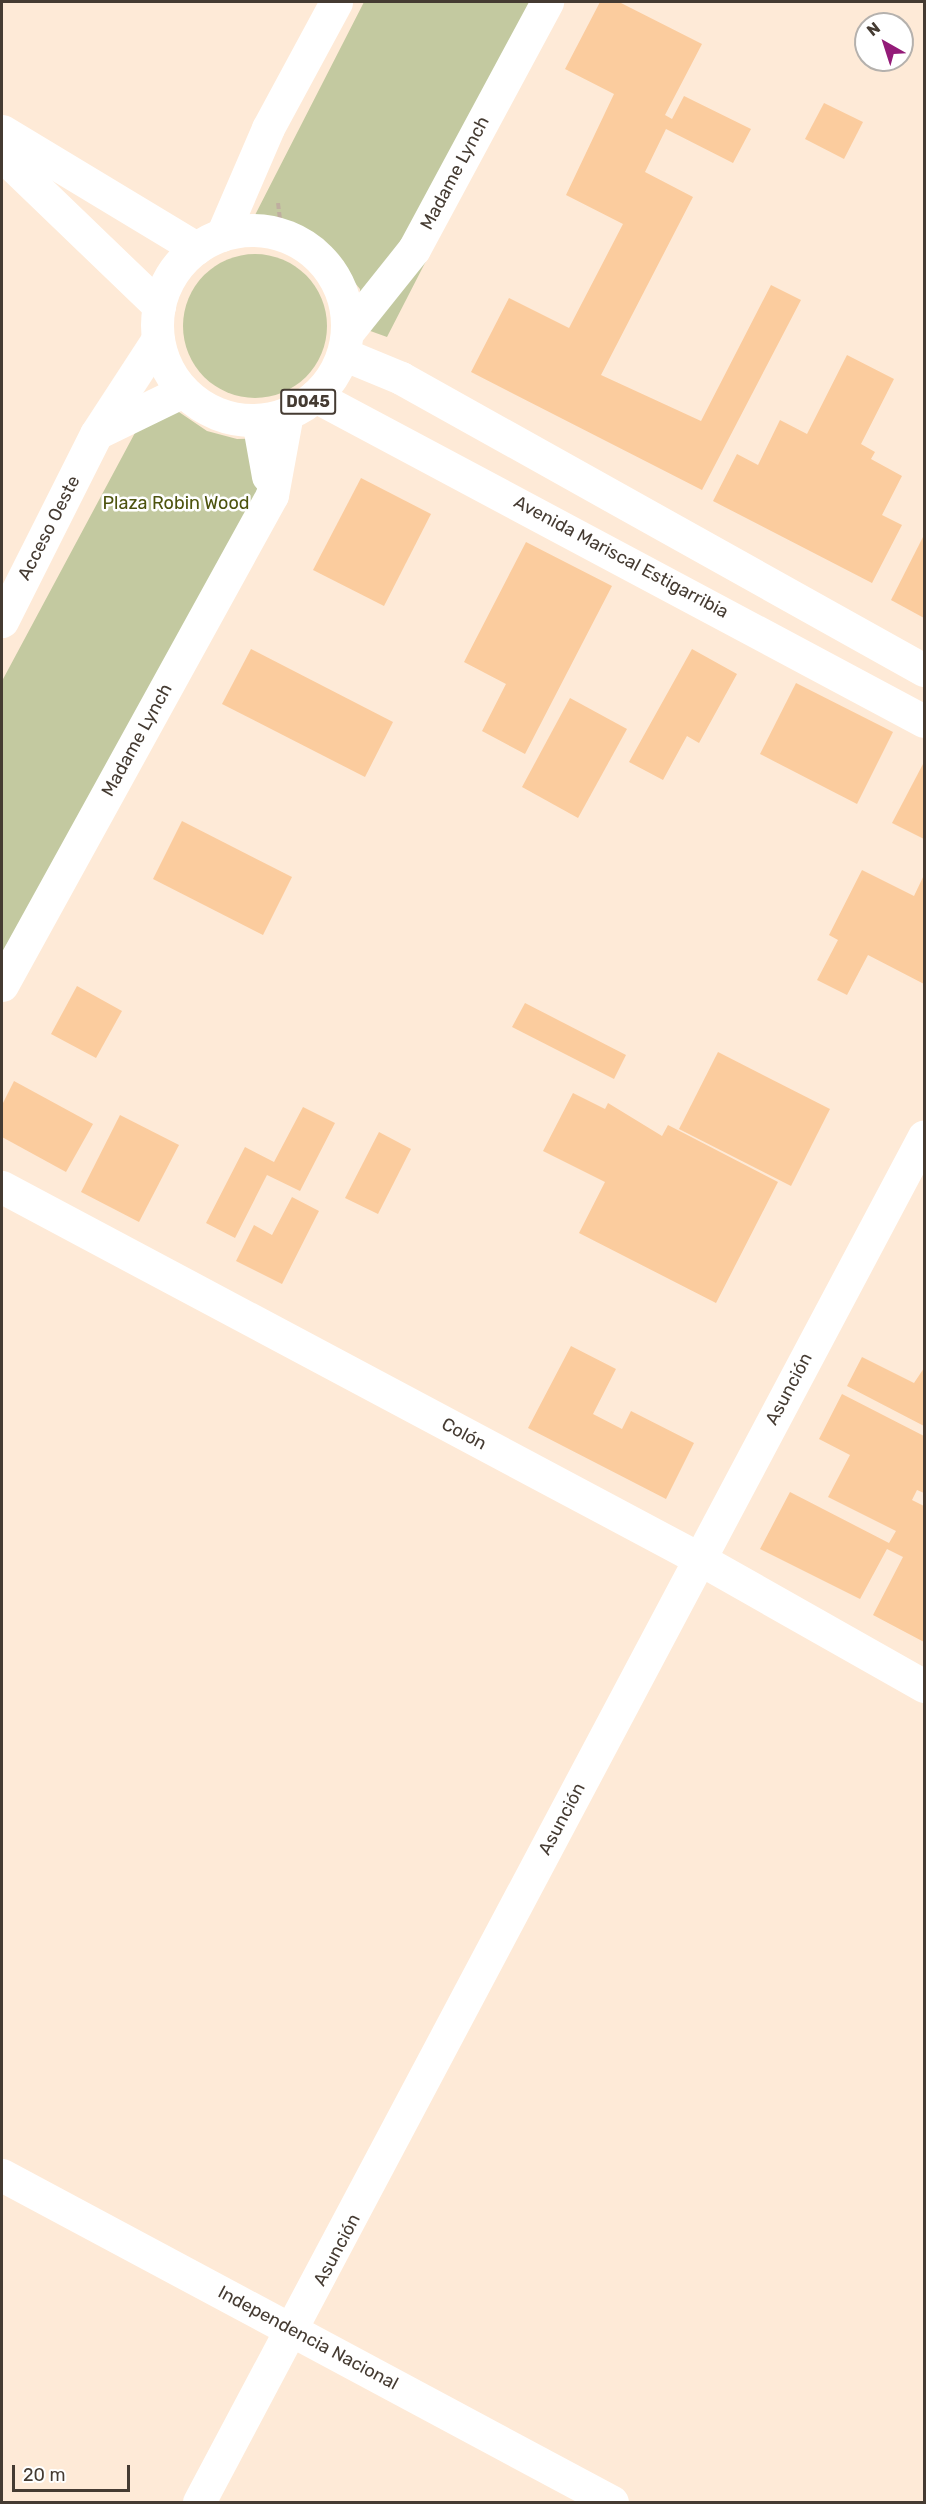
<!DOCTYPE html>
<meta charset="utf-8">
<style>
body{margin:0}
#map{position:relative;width:926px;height:2504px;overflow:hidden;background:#feead7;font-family:Rubik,sans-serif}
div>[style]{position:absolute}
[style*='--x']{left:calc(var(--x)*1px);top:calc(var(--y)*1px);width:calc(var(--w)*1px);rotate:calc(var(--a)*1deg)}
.green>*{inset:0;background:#c3c9a0}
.round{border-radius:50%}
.building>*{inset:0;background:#fbcc9e}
.path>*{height:4px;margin-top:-2px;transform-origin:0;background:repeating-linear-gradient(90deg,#bfae9f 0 6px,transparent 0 9px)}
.minor>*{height:33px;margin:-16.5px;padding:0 16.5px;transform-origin:16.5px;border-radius:16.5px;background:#fff}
.major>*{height:33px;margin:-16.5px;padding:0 16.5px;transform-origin:16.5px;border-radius:16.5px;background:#fff}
.major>.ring{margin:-16.5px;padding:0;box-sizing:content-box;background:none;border:33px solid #fff;border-radius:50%}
span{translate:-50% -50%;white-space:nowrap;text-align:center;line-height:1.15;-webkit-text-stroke:5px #fff;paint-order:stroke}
.shield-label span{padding:2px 4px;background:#fff;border:2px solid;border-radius:4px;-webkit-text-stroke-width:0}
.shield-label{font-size:16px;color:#453b32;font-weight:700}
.street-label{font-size:18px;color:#453b32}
.park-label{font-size:18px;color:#4d530e}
.frame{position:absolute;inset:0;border:3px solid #453b32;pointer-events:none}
.north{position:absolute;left:854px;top:12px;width:60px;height:60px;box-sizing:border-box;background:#fff;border:2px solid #b5b1ad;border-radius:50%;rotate:321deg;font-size:16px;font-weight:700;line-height:24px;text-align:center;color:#453b32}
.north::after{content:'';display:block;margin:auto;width:21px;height:27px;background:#931b78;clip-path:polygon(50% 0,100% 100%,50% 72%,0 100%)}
.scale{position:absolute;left:12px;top:2465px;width:118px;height:27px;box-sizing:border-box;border:3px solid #453b32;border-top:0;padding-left:8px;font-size:18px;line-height:21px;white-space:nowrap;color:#453b32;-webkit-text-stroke:4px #fff;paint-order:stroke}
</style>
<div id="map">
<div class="green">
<div style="clip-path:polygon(364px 2px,559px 2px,387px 337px,362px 328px,360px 289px,318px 239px,253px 219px)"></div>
<div class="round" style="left:183px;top:254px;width:144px;height:144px"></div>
<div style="clip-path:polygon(159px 388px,176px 410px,207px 431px,237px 439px,269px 438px,298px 429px,2px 953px,2px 681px)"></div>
</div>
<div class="building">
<div style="clip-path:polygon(600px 2px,619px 2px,702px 44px,665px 115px,672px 119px,684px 96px,751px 129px,733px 163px,666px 129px,645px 172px,693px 197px,601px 375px,701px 421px,771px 285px,801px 300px,702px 490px,471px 372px,509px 298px,569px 328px,623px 224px,566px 195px,614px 94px,565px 69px)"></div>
<div style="clip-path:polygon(824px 103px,863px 122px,844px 159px,805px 139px)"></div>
<div style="clip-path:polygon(847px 355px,894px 379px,861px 444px,875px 452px,871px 459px,902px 476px,882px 515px,902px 525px,872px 583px,713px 501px,737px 454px,758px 465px,780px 420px,807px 434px)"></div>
<div style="clip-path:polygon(361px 478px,431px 514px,384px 606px,313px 570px)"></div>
<div style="clip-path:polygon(924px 535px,924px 618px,891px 600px)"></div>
<div style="clip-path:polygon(526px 542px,612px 586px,525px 754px,482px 731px,506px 684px,464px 662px)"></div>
<div style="clip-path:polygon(251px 649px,393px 722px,365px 777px,222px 704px)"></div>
<div style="clip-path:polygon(692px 649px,737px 674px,699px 743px,687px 736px,663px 780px,629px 762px)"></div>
<div style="clip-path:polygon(796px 683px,893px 732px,857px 804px,760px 754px)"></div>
<div style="clip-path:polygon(570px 698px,627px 729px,578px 818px,522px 787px)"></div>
<div style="clip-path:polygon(923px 764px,924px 765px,924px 839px,892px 823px)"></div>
<div style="clip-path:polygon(182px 821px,292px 877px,263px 935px,153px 879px)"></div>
<div style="clip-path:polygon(862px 870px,914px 896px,924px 875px,924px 984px,868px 955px,847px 995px,817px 980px,838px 940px,829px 935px)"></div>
<div style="clip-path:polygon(77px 986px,122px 1011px,96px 1058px,51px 1034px)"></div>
<div style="clip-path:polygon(525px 1003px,626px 1055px,614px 1079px,512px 1027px)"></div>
<div style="clip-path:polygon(718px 1052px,830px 1109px,791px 1186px,679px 1129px)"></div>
<div style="clip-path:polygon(14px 1081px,93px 1124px,66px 1172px,2px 1137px,2px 1105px)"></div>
<div style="clip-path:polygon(573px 1093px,605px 1109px,608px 1103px,662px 1136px,668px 1125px,778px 1182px,716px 1303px,579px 1233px,605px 1182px,543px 1151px)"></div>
<div style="clip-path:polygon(303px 1107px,335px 1123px,300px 1191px,267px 1175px,235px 1238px,206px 1223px,245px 1147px,274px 1162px)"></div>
<div style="clip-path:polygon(120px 1115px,179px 1145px,139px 1222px,81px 1192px)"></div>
<div style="clip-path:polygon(379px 1132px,411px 1149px,378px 1214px,345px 1198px)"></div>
<div style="clip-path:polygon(292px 1197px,319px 1211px,282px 1284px,236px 1261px,254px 1225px,272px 1235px)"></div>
<div style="clip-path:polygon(571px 1346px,616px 1369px,593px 1414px,622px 1429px,631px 1411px,694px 1443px,666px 1499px,528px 1428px)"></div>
<div style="clip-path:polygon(862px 1357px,914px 1383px,924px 1368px,924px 1426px,847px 1386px)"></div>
<div style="clip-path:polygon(842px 1394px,924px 1436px,924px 1493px,917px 1490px,912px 1500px,924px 1506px,924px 1642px,873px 1615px,903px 1557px,887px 1549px,860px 1599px,760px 1549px,790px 1492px,889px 1543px,896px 1531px,828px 1497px,850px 1455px,819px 1439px)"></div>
</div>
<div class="path">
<div style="--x:278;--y:203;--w:32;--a:83"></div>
</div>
<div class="minor">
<div style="--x:258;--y:420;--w:57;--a:79.9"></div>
<div style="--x:2;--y:985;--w:559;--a:-61.14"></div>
<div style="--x:272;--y:495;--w:83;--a:-79.6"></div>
<div style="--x:2;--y:1187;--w:789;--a:28.06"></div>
<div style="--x:698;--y:1558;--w:260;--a:29.5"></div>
<div style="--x:2;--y:2175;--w:692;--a:28.19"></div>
<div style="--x:199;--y:2502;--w:1546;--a:-62.04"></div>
</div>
<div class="major">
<div style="--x:2;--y:131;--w:227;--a:31.1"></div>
<div style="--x:2;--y:155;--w:218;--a:43.9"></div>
<div class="ring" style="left:157px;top:230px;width:157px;height:157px"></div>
<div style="--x:222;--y:235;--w:116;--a:-66.7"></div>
<div style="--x:268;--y:128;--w:143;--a:-61.6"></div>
<div style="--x:347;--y:333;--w:107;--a:-51.4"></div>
<div style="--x:414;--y:249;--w:281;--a:-61.7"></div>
<div style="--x:343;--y:354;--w:63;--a:22.5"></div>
<div style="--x:401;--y:378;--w:599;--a:29.18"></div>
<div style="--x:315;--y:396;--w:690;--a:28.09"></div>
<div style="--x:97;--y:433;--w:96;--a:-26"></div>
<div style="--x:2;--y:621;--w:209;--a:-63.3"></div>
<div style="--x:96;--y:434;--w:113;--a:-56.9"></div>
</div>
<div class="shield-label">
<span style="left:308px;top:402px">D045</span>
</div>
<div class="street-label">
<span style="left:455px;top:173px;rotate:-62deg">Madame Lynch</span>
<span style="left:49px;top:528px;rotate:-63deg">Acceso Oeste</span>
<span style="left:621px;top:557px;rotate:28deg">Avenida Mariscal Estigarribia</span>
<span style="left:137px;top:740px;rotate:-61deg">Madame Lynch</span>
<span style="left:789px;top:1389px;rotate:-62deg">Asunción</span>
<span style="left:464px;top:1434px;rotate:28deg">Colón</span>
<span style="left:562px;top:1819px;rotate:-62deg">Asunción</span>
<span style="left:337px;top:2250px;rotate:-62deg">Asunción</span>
<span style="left:308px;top:2338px;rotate:28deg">Independencia Nacional</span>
</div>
<div class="park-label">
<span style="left:176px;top:503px">Plaza Robin Wood</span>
</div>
<div class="frame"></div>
<div class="north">N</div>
<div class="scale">20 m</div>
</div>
